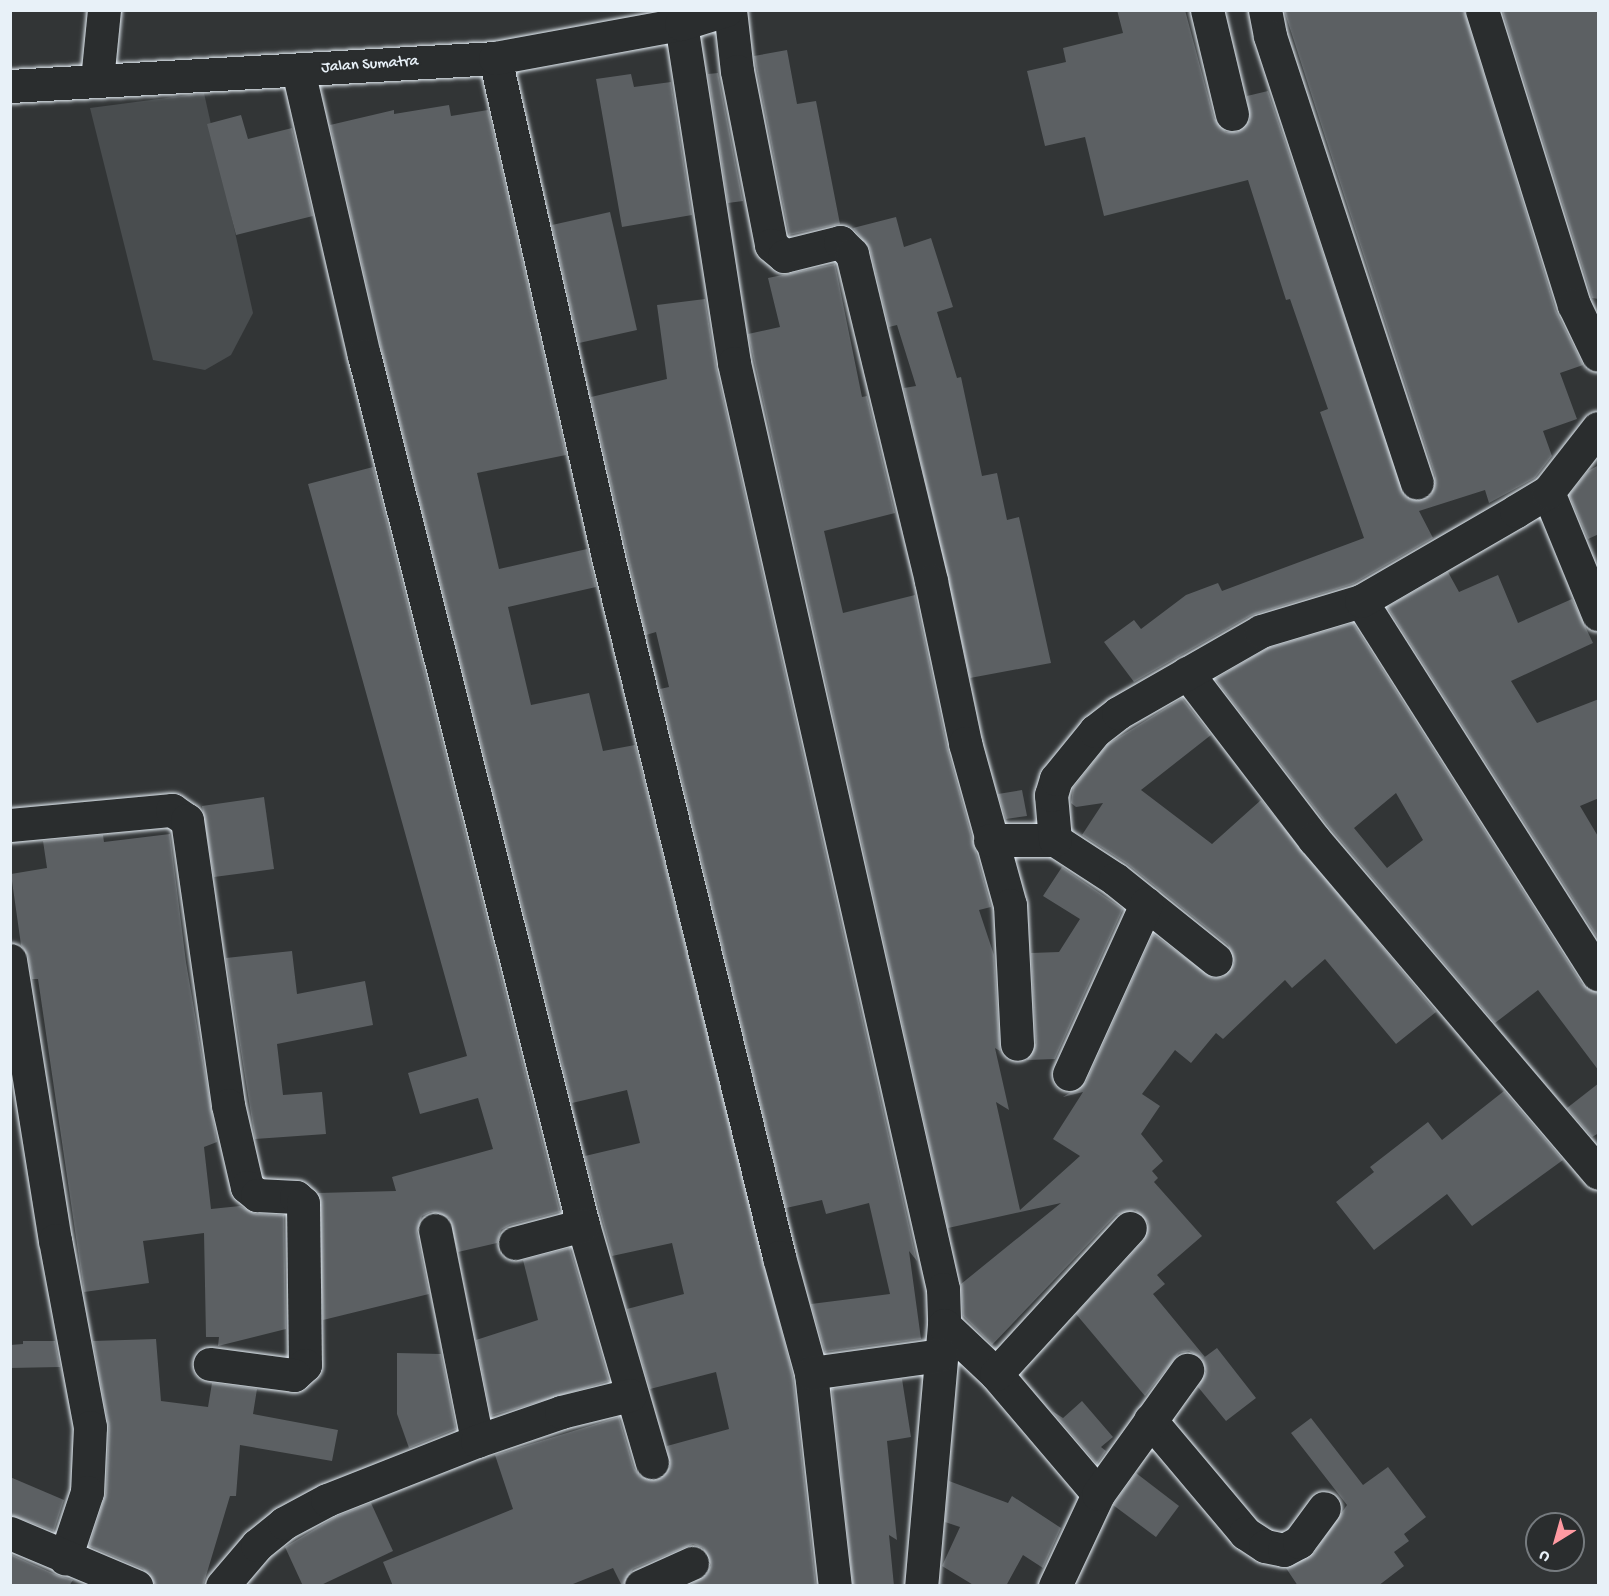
<!DOCTYPE html>
<style>
body{margin:0}
#map{position:relative;width:1609px;height:1596px;overflow:hidden;background:#323536;font-family:"Gochi Hand",sans-serif}
div>[style]{position:absolute}
[style*='--x']{left:calc(var(--x)*1px);top:calc(var(--y)*1px);width:calc(var(--w)*1px);rotate:calc(var(--a)*1deg)}
.green>*{inset:0;background:#494d4f}
.building>*{inset:0;background:#5c6063}
.roads{filter:drop-shadow(0 0 2px #e8f1f8) drop-shadow(0 0 2px #e8f1f8)}
.minor>*{height:33px;margin:-16.5px;padding:0 16.5px;transform-origin:16.5px;border-radius:16.5px;background:#2a2d2e}
.highway>*{height:33px;margin:-16.5px;padding:0 16.5px;transform-origin:16.5px;border-radius:16.5px;background:#2a2d2e}
span{translate:-50% -50%;white-space:nowrap;text-align:center;line-height:1.15;-webkit-text-stroke:4.5px #2a2d2e;paint-order:stroke}
.street-label{font-size:16px;color:#e8f1f8}
.frame{position:absolute;inset:0;border:12px solid #e8f1f8;pointer-events:none}
.north{position:absolute;left:1525px;top:1512px;width:60px;height:60px;box-sizing:border-box;background:#2a2d2e;border:2px solid #767b7f;border-radius:50%;rotate:217deg;font-size:16px;font-weight:700;line-height:24px;text-align:center;color:#e8f1f8}
.north::after{content:'';display:block;margin:auto;width:21px;height:27px;background:#ff9aa2;clip-path:polygon(50% 0,100% 100%,50% 72%,0 100%)}
</style>
<div id="map">
<div class="green">
<div style="clip-path:polygon(204px 93px,253px 313px,231px 355px,205px 370px,153px 360px,90px 108px)"></div>
</div>
<div class="building">
<div style="clip-path:polygon(1117px 10px,1185px 10px,1214px 118px,1226px 132px,1237px 132px,1250px 120px,1247px 96px,1268px 91px,1405px 496px,1422px 500px,1431px 495px,1435px 476px,1284px 10px,1464px 10px,1556px 311px,1583px 365px,1560px 373px,1577px 419px,1543px 431px,1552px 456px,1535px 478px,1489px 503px,1485px 490px,1419px 511px,1433px 538px,1353px 584px,1252px 615px,1134px 682px,1104px 642px,1134px 620px,1141px 629px,1186px 595px,1218px 583px,1222px 591px,1364px 538px,1320px 412px,1328px 409px,1290px 299px,1286px 300px,1248px 180px,1104px 216px,1085px 137px,1045px 146px,1027px 71px,1066px 62px,1063px 48px,1123px 33px)"></div>
<div style="clip-path:polygon(1502px 10px,1599px 10px,1599px 299px,1592px 298px)"></div>
<div style="clip-path:polygon(787px 50px,797px 104px,816px 101px,840px 224px,789px 235px,754px 56px)"></div>
<div style="clip-path:polygon(718px 73px,743px 201px,728px 203px,708px 74px)"></div>
<div style="clip-path:polygon(631px 74px,634px 87px,671px 82px,692px 215px,622px 227px,596px 79px)"></div>
<div style="clip-path:polygon(449px 105px,451px 116px,488px 110px,566px 455px,477px 473px,499px 569px,587px 549px,596px 587px,508px 607px,531px 705px,589px 693px,603px 751px,635px 745px,793px 1377px,816px 1586px,688px 1586px,707px 1574px,711px 1565px,703px 1548px,693px 1544px,633px 1569px,622px 1586px,613px 1568px,568px 1586px,393px 1586px,383px 1562px,513px 1509px,495px 1455px,619px 1417px,634px 1468px,640px 1476px,657px 1480px,670px 1467px,667px 1446px,729px 1429px,716px 1372px,650px 1389px,627px 1309px,684px 1294px,672px 1243px,612px 1256px,585px 1156px,640px 1143px,627px 1090px,572px 1103px,382px 351px,330px 125px,394px 110px,394px 114px)"></div>
<div style="clip-path:polygon(241px 115px,248px 139px,292px 128px,313px 216px,236px 235px,207px 124px)"></div>
<div style="clip-path:polygon(610px 212px,637px 330px,579px 343px,552px 225px)"></div>
<div style="clip-path:polygon(896px 217px,904px 247px,931px 238px,953px 307px,937px 312px,957px 378px,961px 377px,982px 476px,997px 473px,1007px 520px,1019px 517px,1051px 663px,970px 678px,904px 388px,916px 386px,897px 325px,889px 327px,870px 249px,853px 228px)"></div>
<div style="clip-path:polygon(835px 264px,862px 397px,867px 396px,895px 513px,824px 531px,843px 613px,915px 595px,947px 747px,991px 907px,979px 910px,994px 955px,1000px 1051px,995px 1048px,1009px 1110px,996px 1102px,1020px 1210px,1080px 1156px,1053px 1139px,1083px 1092px,1063px 1097px,1086px 1082px,1153px 934px,1213px 978px,1223px 977px,1234px 963px,1228px 945px,1127px 864px,1082px 835px,1103px 803px,1076px 807px,1071px 803px,1073px 788px,1108px 744px,1182px 698px,1211px 735px,1141px 790px,1212px 844px,1261px 800px,1436px 1012px,1396px 1044px,1325px 959px,1292px 988px,1285px 980px,1223px 1039px,1216px 1033px,1191px 1063px,1175px 1050px,1142px 1094px,1160px 1106px,1141px 1134px,1163px 1161px,1152px 1171px,1158px 1178px,1154px 1182px,1202px 1236px,1157px 1275px,1165px 1284px,1153px 1294px,1205px 1357px,1202px 1359px,1189px 1351px,1179px 1353px,1145px 1396px,1076px 1314px,1144px 1240px,1148px 1223px,1135px 1210px,1116px 1215px,992px 1345px,963px 1316px,961px 1284px,1061px 1203px,948px 1228px,748px 334px,780px 327px,768px 278px)"></div>
<div style="clip-path:polygon(705px 299px,716px 367px,917px 1261px,909px 1251px,921px 1339px,825px 1352px,811px 1304px,890px 1294px,869px 1203px,826px 1214px,822px 1200px,786px 1208px,660px 689px,669px 687px,656px 632px,646px 635px,591px 397px,667px 379px,657px 305px)"></div>
<div style="clip-path:polygon(1599px 465px,1599px 534px,1588px 539px,1569px 495px,1588px 471px)"></div>
<div style="clip-path:polygon(373px 467px,560px 1212px,510px 1225px,501px 1230px,497px 1243px,458px 1252px,449px 1218px,431px 1212px,422px 1216px,417px 1233px,429px 1294px,323px 1320px,318px 1193px,396px 1191px,392px 1177px,493px 1149px,478px 1098px,420px 1114px,408px 1073px,467px 1056px,308px 484px)"></div>
<div style="clip-path:polygon(1448px 572px,1459px 592px,1498px 575px,1518px 623px,1572px 599px,1593px 643px,1511px 681px,1537px 723px,1599px 699px,1599px 798px,1580px 806px,1599px 838px,1599px 940px,1387px 607px)"></div>
<div style="clip-path:polygon(evenodd,1353px 623px,1582px 984px,1599px 993px,1599px 1071px,1538px 990px,1495px 1023px,1329px 827px,1215px 679px,1268px 648px,1353px 623px,1396px 793px,1423px 840px,1387px 868px,1354px 828px,1396px 793px)"></div>
<div style="clip-path:polygon(1022px 790px,1027px 816px,1006px 819px,998px 794px)"></div>
<div style="clip-path:polygon(264px 797px,274px 869px,214px 877px,202px 806px)"></div>
<div style="clip-path:polygon(170px 834px,186px 962px,217px 1142px,204px 1147px,211px 1209px,240px 1206px,256px 1214px,284px 1215px,286px 1329px,218px 1346px,219px 1337px,206px 1337px,204px 1233px,143px 1241px,149px 1283px,84px 1292px,38px 979px,32px 979px,28px 956px,21px 945px,11px 874px,47px 868px,43px 841px,103px 835px,104px 842px)"></div>
<div style="clip-path:polygon(1062px 867px,1123px 909px,1055px 1059px,1027px 1060px,1036px 1043px,1031px 953px,1059px 952px,1080px 919px,1043px 896px)"></div>
<div style="clip-path:polygon(292px 951px,297px 994px,365px 981px,373px 1025px,277px 1044px,283px 1095px,322px 1092px,326px 1134px,255px 1139px,226px 958px)"></div>
<div style="clip-path:polygon(1599px 1083px,1599px 1133px,1592px 1137px,1567px 1108px)"></div>
<div style="clip-path:polygon(1504px 1091px,1563px 1160px,1472px 1226px,1447px 1194px,1374px 1250px,1336px 1202px,1374px 1172px,1370px 1167px,1428px 1122px,1442px 1140px)"></div>
<div style="clip-path:polygon(570px 1248px,609px 1381px,491px 1416px,476px 1340px,538px 1320px,523px 1260px)"></div>
<div style="clip-path:polygon(156px 1339px,161px 1401px,208px 1407px,212px 1383px,257px 1389px,253px 1414px,338px 1430px,332px 1461px,240px 1445px,236px 1496px,230px 1496px,203px 1586px,155px 1584px,143px 1569px,89px 1546px,106px 1493px,109px 1428px,93px 1341px)"></div>
<div style="clip-path:polygon(23px 1341px,55px 1341px,60px 1367px,10px 1368px,10px 1345px,23px 1344px)"></div>
<div style="clip-path:polygon(1217px 1348px,1256px 1398px,1226px 1421px,1198px 1387px,1206px 1372px,1202px 1359px)"></div>
<div style="clip-path:polygon(397px 1353px,441px 1354px,456px 1429px,409px 1448px,397px 1414px)"></div>
<div style="clip-path:polygon(902px 1379px,911px 1437px,887px 1441px,897px 1540px,889px 1535px,894px 1586px,853px 1586px,832px 1389px)"></div>
<div style="clip-path:polygon(1082px 1401px,1113px 1437px,1101px 1447px,1106px 1451px,1097px 1464px,1052px 1411px,1063px 1418px)"></div>
<div style="clip-path:polygon(1311px 1418px,1363px 1485px,1388px 1467px,1426px 1517px,1404px 1534px,1409px 1541px,1394px 1552px,1404px 1566px,1378px 1586px,1298px 1586px,1286px 1568px,1314px 1553px,1347px 1505px,1291px 1433px)"></div>
<div style="clip-path:polygon(1136px 1473px,1179px 1506px,1156px 1537px,1113px 1505px)"></div>
<div style="clip-path:polygon(10px 1477px,64px 1500px,54px 1531px,10px 1515px)"></div>
<div style="clip-path:polygon(949px 1481px,1008px 1503px,1012px 1496px,1061px 1528px,1043px 1568px,1023px 1555px,1006px 1586px,975px 1586px,942px 1566px,960px 1527px,945px 1522px)"></div>
<div style="clip-path:polygon(371px 1503px,393px 1551px,319px 1586px,303px 1586px,285px 1547px,335px 1517px)"></div>
<div style="clip-path:polygon(10px 1554px,59px 1576px,73px 1580px,69px 1586px,10px 1586px)"></div>
</div>
<div class="roads">
<div class="minor">
<div style="--x:730;--y:10;--w:61;--a:83.5"></div>
<div style="--x:737;--y:71;--w:177;--a:78.9"></div>
<div style="--x:771;--y:245;--w:17;--a:40"></div>
<div style="--x:784;--y:256;--w:58;--a:-14"></div>
<div style="--x:840;--y:242;--w:17;--a:45"></div>
<div style="--x:852;--y:254;--w:336;--a:76.4"></div>
<div style="--x:931;--y:581;--w:166;--a:78.1"></div>
<div style="--x:965;--y:743;--w:168;--a:74.5"></div>
<div style="--x:1010;--y:905;--w:139;--a:87.1"></div>
<div style="--x:1207;--y:10;--w:107;--a:76.5"></div>
<div style="--x:1265;--y:10;--w:26;--a:79"></div>
<div style="--x:1270;--y:36;--w:470;--a:71.8"></div>
<div style="--x:1482;--y:10;--w:309;--a:72.7"></div>
<div style="--x:1574;--y:305;--w:55;--a:64.4"></div>
<div style="--x:681;--y:24;--w:343;--a:81.1"></div>
<div style="--x:734;--y:363;--w:949;--a:77.28"></div>
<div style="--x:943;--y:1289;--w:36;--a:88"></div>
<div style="--x:944;--y:1325;--w:262;--a:95"></div>
<div style="--x:495;--y:58;--w:512;--a:77.24"></div>
<div style="--x:608;--y:557;--w:721;--a:76.27"></div>
<div style="--x:779;--y:1257;--w:120;--a:74.6"></div>
<div style="--x:811;--y:1373;--w:214;--a:83.6"></div>
<div style="--x:298;--y:70;--w:293;--a:77"></div>
<div style="--x:364;--y:355;--w:897;--a:75.87"></div>
<div style="--x:583;--y:1225;--w:247;--a:73.8"></div>
<div style="--x:97;--y:80;--w:70;--a:-84.3"></div>
<div style="--x:1548;--y:492;--w:132;--a:67.7"></div>
<div style="--x:1361;--y:601;--w:442;--a:57.6"></div>
<div style="--x:1187;--y:673;--w:209;--a:52.6"></div>
<div style="--x:1314;--y:839;--w:438;--a:49.6"></div>
<div style="--x:10;--y:825;--w:163;--a:-5.3"></div>
<div style="--x:172;--y:810;--w:18;--a:34"></div>
<div style="--x:187;--y:820;--w:288;--a:81.8"></div>
<div style="--x:228;--y:1105;--w:84;--a:77"></div>
<div style="--x:247;--y:1187;--w:13;--a:39"></div>
<div style="--x:257;--y:1195;--w:39;--a:3"></div>
<div style="--x:296;--y:1197;--w:9;--a:41"></div>
<div style="--x:303;--y:1203;--w:162;--a:89.3"></div>
<div style="--x:305;--y:1365;--w:15;--a:138"></div>
<div style="--x:294;--y:1375;--w:85;--a:-172.5"></div>
<div style="--x:990;--y:840;--w:65;--a:0"></div>
<div style="--x:1055;--y:840;--w:72;--a:33"></div>
<div style="--x:1115;--y:879;--w:129;--a:38.7"></div>
<div style="--x:1055;--y:840;--w:45;--a:-95.1"></div>
<div style="--x:1051;--y:795;--w:17;--a:-73"></div>
<div style="--x:1056;--y:779;--w:62;--a:-50.9"></div>
<div style="--x:1095;--y:731;--w:29;--a:-38"></div>
<div style="--x:1118;--y:713;--w:165;--a:-29.8"></div>
<div style="--x:1261;--y:631;--w:104;--a:-16.7"></div>
<div style="--x:1361;--y:601;--w:179;--a:-30.1"></div>
<div style="--x:1516;--y:511;--w:37;--a:-31"></div>
<div style="--x:1548;--y:492;--w:81;--a:-52"></div>
<div style="--x:10;--y:960;--w:284;--a:80.9"></div>
<div style="--x:55;--y:1240;--w:190;--a:79.4"></div>
<div style="--x:90;--y:1427;--w:65;--a:92.6"></div>
<div style="--x:87;--y:1492;--w:70;--a:108.4"></div>
<div style="--x:1069;--y:1074;--w:187;--a:-65.6"></div>
<div style="--x:435;--y:1230;--w:215;--a:78.7"></div>
<div style="--x:515;--y:1243;--w:70;--a:-14.8"></div>
<div style="--x:944;--y:1325;--w:71;--a:43.3"></div>
<div style="--x:996;--y:1374;--w:157;--a:49.6"></div>
<div style="--x:811;--y:1373;--w:131;--a:-7.9"></div>
<div style="--x:996;--y:1374;--w:198;--a:-47.5"></div>
<div style="--x:1150;--y:1420;--w:148;--a:49.9"></div>
<div style="--x:1245;--y:1533;--w:24;--a:33"></div>
<div style="--x:1265;--y:1546;--w:19;--a:12"></div>
<div style="--x:1284;--y:1550;--w:17;--a:-28"></div>
<div style="--x:1299;--y:1542;--w:42;--a:-53.7"></div>
<div style="--x:10;--y:1533;--w:137;--a:22.8"></div>
<div style="--x:222;--y:1586;--w:54;--a:-49.5"></div>
<div style="--x:257;--y:1545;--w:35;--a:-39"></div>
<div style="--x:284;--y:1523;--w:49;--a:-28.1"></div>
<div style="--x:327;--y:1500;--w:161;--a:-21.5"></div>
<div style="--x:477;--y:1441;--w:89;--a:-19"></div>
<div style="--x:561;--y:1412;--w:71;--a:-13.8"></div>
<div style="--x:641;--y:1586;--w:56;--a:-24.3"></div>
<div style="--x:1055;--y:1586;--w:102;--a:-64.9"></div>
<div style="--x:1098;--y:1494;--w:153;--a:-54.3"></div>
</div>
<div class="highway">
<div style="--x:10;--y:86;--w:486;--a:-3.3"></div>
<div style="--x:495;--y:58;--w:189;--a:-10.4"></div>
<div style="--x:681;--y:24;--w:47;--a:-17.3"></div>
</div>
</div>
<div class="street-label">
<span style="left:370px;top:66px;rotate:-4deg">Jalan Sumatra</span>
</div>
<div class="frame"></div>
<div class="north">U</div>
</div>
